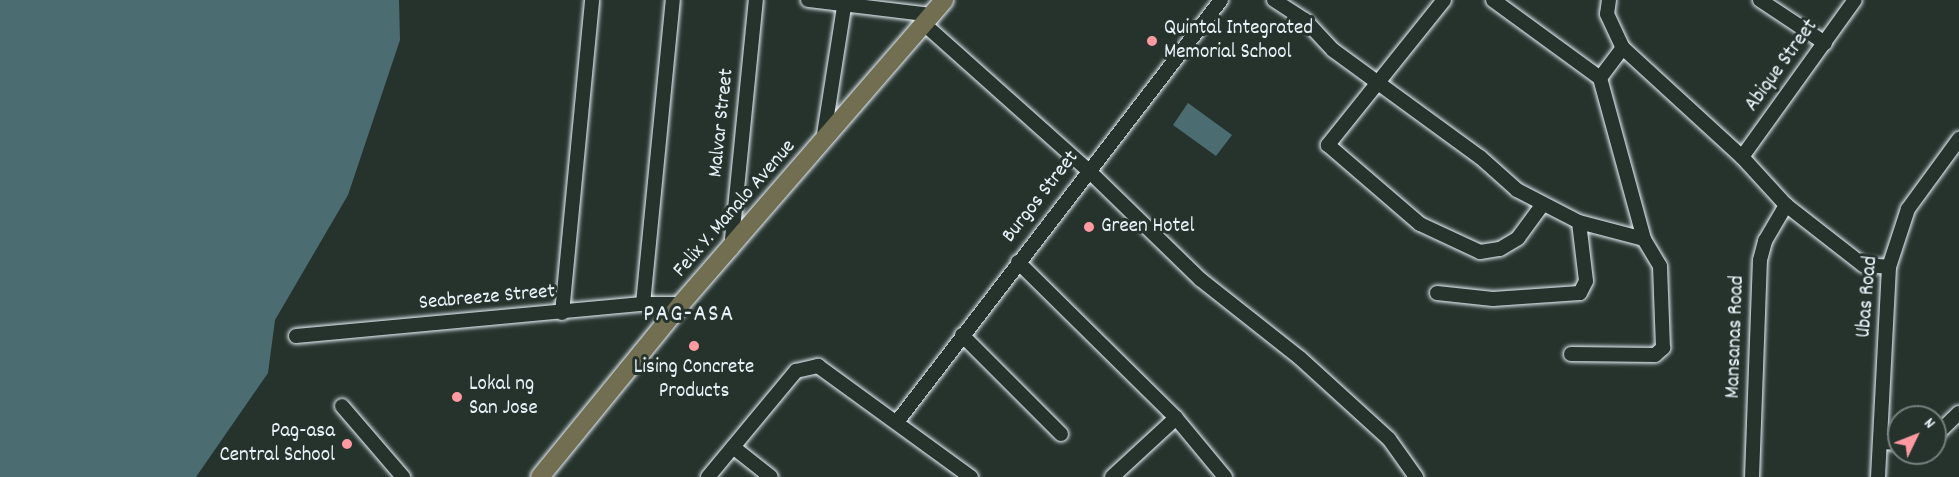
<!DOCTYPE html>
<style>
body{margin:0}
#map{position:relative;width:1959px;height:477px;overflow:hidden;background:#26332d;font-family:Dekko,sans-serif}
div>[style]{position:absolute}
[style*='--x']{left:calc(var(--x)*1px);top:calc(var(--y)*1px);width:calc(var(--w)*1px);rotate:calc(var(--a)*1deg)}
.water>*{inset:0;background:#4b6c71}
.roads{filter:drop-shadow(0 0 2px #e8f1f8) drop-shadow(0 0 2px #e8f1f8)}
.minor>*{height:14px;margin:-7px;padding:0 7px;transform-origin:7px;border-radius:7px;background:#26332d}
.major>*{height:18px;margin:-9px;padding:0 9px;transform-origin:9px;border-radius:9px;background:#726e52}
.dots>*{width:16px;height:16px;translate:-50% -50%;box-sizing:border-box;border:3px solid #26332d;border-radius:50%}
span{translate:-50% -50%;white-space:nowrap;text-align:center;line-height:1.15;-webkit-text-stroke:6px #26332d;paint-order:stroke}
.poi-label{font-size:21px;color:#e8f1f8}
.left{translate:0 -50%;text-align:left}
.right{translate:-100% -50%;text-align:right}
.street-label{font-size:21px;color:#e8f1f8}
.quarter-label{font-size:24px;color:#e8f1f8;letter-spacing:1.5px}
.north{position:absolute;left:1887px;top:405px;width:60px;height:60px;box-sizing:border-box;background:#26332d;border:2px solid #747f7e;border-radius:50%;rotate:47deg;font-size:16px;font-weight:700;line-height:24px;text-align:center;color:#e8f1f8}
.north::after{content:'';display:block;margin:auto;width:21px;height:27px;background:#ff9aa2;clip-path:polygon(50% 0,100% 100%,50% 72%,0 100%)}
</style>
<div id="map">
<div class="water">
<div style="clip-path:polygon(0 0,399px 0,400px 40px,348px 195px,275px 320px,268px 373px,196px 477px,0 477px)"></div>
<div style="clip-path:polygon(1188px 103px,1232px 135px,1216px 156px,1173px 125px)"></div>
</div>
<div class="roads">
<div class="minor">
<div style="--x:808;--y:0;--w:125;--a:6.9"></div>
<div style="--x:1274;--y:0;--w:37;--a:33"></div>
<div style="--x:1305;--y:20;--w:41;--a:47"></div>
<div style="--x:1333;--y:50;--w:182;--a:36.1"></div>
<div style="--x:1480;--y:157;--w:50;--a:41.7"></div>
<div style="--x:1517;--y:190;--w:70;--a:27.3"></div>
<div style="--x:1579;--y:222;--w:67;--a:14.7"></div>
<div style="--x:1444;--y:0;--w:186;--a:128.7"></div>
<div style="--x:1328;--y:145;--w:121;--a:40.7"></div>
<div style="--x:1420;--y:224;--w:66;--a:25"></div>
<div style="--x:1480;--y:252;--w:20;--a:-9"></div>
<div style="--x:1500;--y:249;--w:21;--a:-31"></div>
<div style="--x:1518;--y:238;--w:42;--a:-53.7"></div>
<div style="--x:1493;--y:0;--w:132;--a:36.1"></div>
<div style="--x:1609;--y:0;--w:14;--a:98"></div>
<div style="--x:1607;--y:14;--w:38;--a:65"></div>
<div style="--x:1623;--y:48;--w:161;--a:42.5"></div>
<div style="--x:1742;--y:157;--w:65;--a:47.5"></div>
<div style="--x:1786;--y:205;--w:98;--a:37.9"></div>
<div style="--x:1863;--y:265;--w:26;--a:4"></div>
<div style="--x:1760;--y:0;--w:78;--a:33.5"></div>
<div style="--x:924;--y:24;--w:221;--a:41.7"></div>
<div style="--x:1089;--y:171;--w:155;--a:44.2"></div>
<div style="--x:1200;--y:279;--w:127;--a:38.3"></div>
<div style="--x:1300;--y:358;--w:120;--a:42.3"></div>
<div style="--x:1389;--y:439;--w:47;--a:54.6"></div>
<div style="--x:1600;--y:78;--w:38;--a:-53"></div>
<div style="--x:823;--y:141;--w:143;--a:-81.1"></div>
<div style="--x:1742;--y:157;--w:193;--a:-54.3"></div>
<div style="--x:731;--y:249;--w:250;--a:-84.3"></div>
<div style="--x:1018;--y:262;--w:222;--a:44.6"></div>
<div style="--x:1176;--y:418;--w:77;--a:50.3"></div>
<div style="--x:1437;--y:293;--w:56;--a:6.1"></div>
<div style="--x:1493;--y:299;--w:87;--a:-3.9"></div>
<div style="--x:1580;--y:293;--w:13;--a:-63"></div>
<div style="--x:1586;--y:281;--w:59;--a:-96.8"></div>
<div style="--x:643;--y:304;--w:305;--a:-84.4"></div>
<div style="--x:562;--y:313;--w:314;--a:-84.5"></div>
<div style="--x:962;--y:335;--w:140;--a:45"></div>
<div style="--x:296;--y:336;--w:348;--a:-5.3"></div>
<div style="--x:643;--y:304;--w:38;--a:0"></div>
<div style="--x:1571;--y:354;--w:84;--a:0.7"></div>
<div style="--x:1655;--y:355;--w:11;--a:-41"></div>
<div style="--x:1663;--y:348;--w:82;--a:-92.1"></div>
<div style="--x:1660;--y:266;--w:31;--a:-121"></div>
<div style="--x:1644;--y:239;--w:167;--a:-105.3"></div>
<div style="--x:342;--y:406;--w:94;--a:49.3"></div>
<div style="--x:897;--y:422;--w:532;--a:-52.48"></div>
<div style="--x:1935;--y:436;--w:33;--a:-44"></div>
<div style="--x:1880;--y:442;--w:19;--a:3"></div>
<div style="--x:733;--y:447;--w:48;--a:38.3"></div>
<div style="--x:708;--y:477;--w:138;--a:-50.3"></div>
<div style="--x:796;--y:371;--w:23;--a:-13"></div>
<div style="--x:818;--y:366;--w:189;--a:36"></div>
<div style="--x:1112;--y:477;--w:87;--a:-42.7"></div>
<div style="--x:1752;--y:477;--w:217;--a:-87.9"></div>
<div style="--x:1760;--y:260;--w:20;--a:-75"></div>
<div style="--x:1765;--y:241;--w:42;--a:-59.7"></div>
<div style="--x:1878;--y:477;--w:210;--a:-87"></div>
<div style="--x:1889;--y:267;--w:61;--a:-71.9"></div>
<div style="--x:1908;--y:209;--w:87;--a:-53.9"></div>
</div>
<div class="major">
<div style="--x:540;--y:477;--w:223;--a:-50.8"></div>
<div style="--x:681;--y:304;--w:402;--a:-49.1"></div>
</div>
</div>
<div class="dots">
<div style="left:1152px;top:41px;background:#ff9aa2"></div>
<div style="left:1089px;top:227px;background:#ff9aa2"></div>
<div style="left:694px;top:346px;background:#ff9aa2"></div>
<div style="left:457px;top:397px;background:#ff9aa2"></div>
<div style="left:347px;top:444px;background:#ff9aa2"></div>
</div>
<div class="poi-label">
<span class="left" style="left:1164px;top:41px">Quintal Integrated<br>Memorial School</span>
<span class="left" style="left:1101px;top:227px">Green Hotel</span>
<span style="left:694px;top:380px">Lising Concrete<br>Products</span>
<span class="left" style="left:469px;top:397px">Lokal ng<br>San Jose</span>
<span class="right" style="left:335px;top:444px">Pag-asa<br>Central School</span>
</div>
<div class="street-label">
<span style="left:1782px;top:66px;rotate:-54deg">Abique Street</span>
<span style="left:722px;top:123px;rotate:-84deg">Malvar Street</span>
<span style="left:1041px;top:197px;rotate:-52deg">Burgos Street</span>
<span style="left:735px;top:209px;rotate:-49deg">Felix Y. Manalo Avenue</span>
<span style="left:1868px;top:297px;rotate:-85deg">Ubas Road</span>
<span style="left:487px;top:298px;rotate:-5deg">Seabreeze Street</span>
<span style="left:1736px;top:337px;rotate:-88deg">Mansanas Road</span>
</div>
<div class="quarter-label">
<span style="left:689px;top:316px">PAG-ASA</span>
</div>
<div class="north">N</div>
</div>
